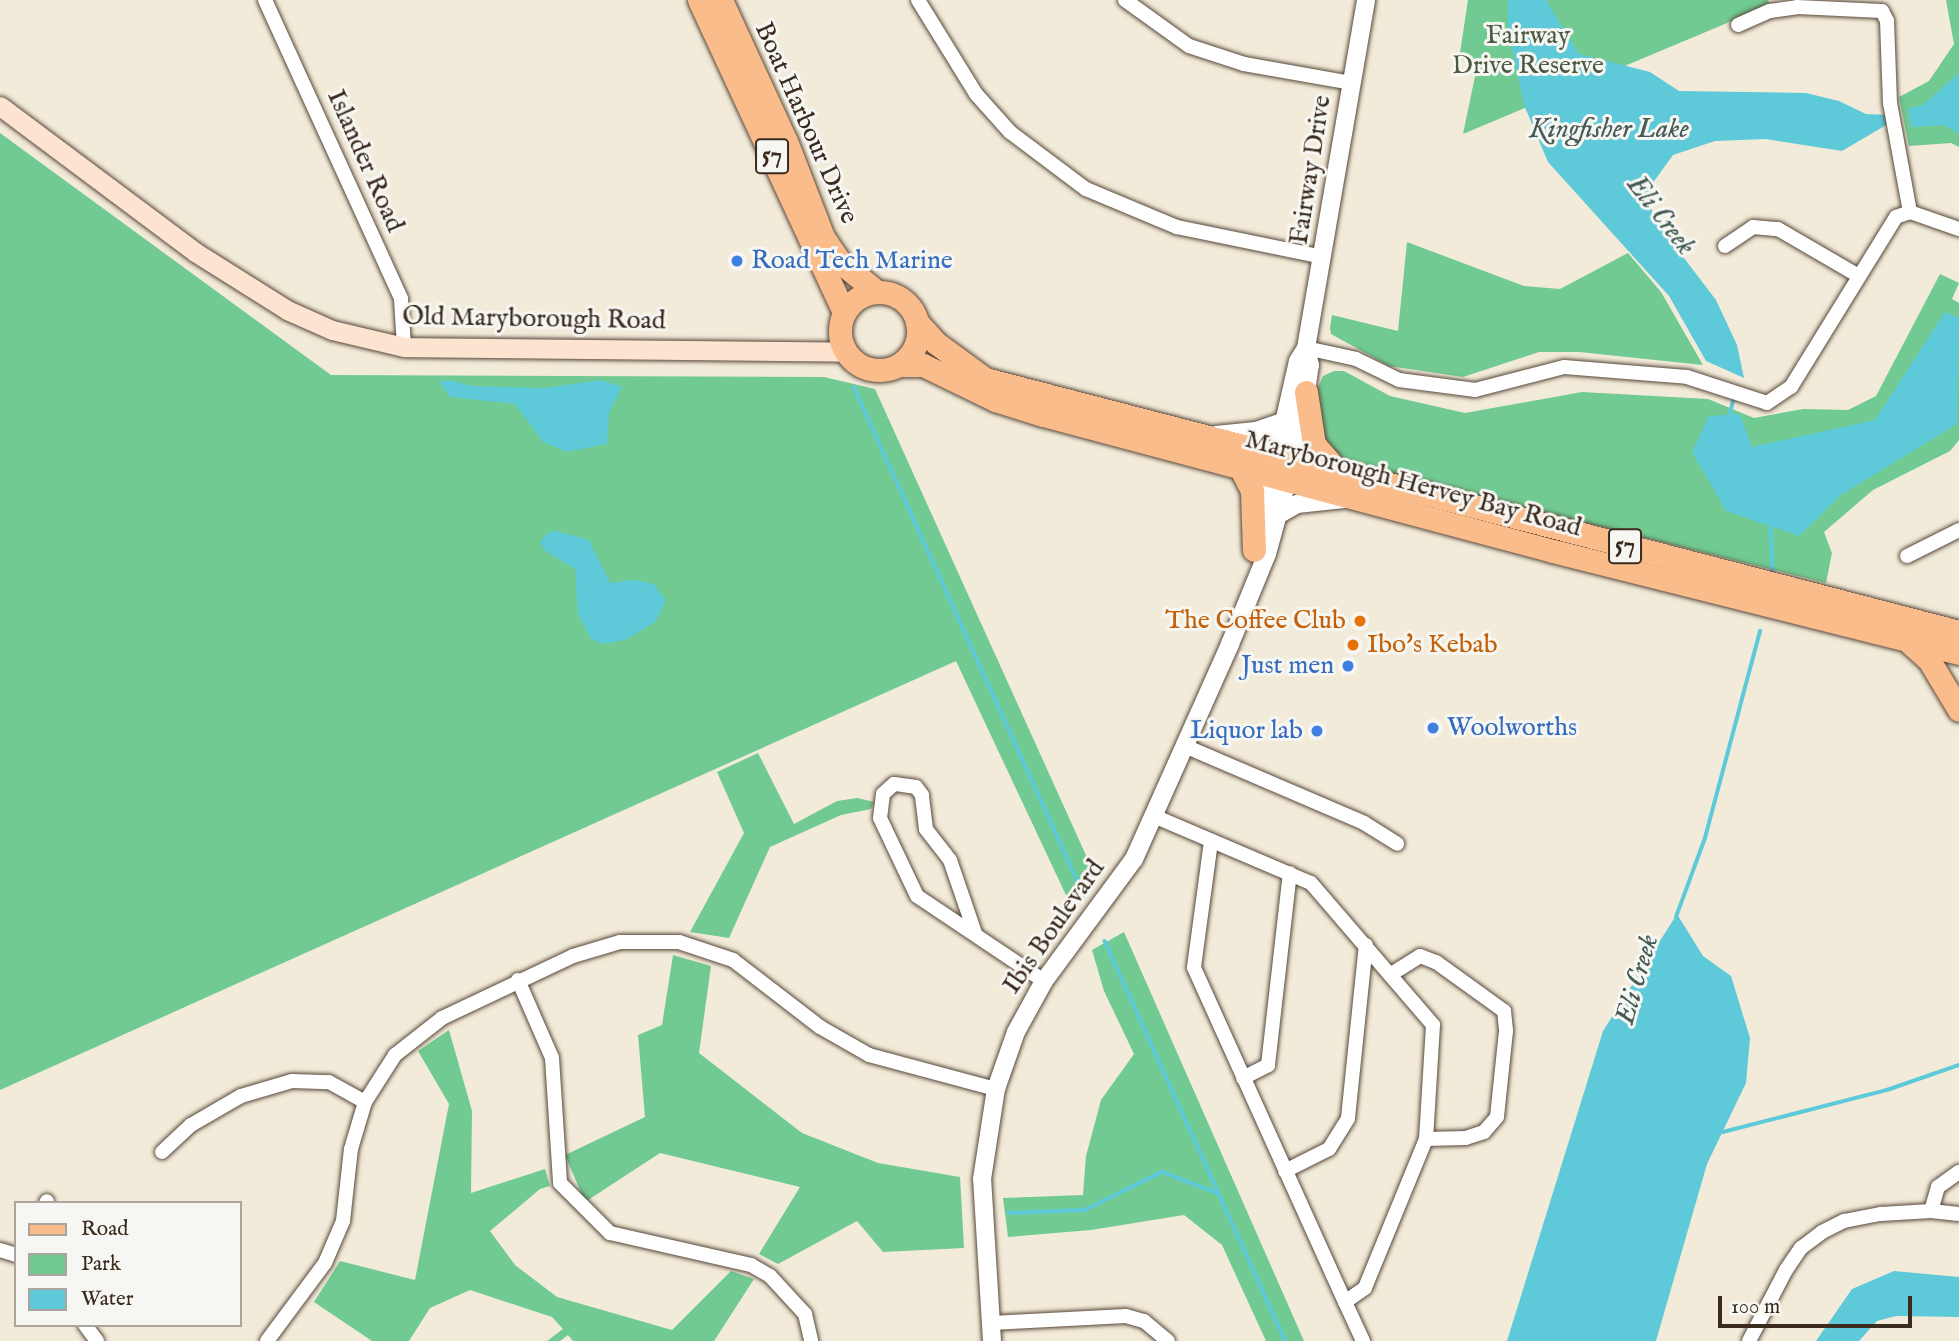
<!DOCTYPE html>
<style>
body{margin:0}
#map{position:relative;width:1959px;height:1341px;overflow:hidden;background:#f3ebd9;font-family:"IM FELL English",serif}
div>[style]{position:absolute}
[style*='--x']{left:calc(var(--x)*1px);top:calc(var(--y)*1px);width:calc(var(--w)*1px);rotate:calc(var(--a)*1deg)}
.green>*{inset:0;background:#71ca91}
.water>*{inset:0;background:#5ec9d9}
.stream>*{height:3.5px;margin:-1.75px;padding:0 1.75px;transform-origin:1.75px;border-radius:1.75px;background:#5ec9d9}
.roads{filter:drop-shadow(0 0 2px #57473a) drop-shadow(0 0 2px #57473a)}
.minor>*{height:14px;margin:-7px;padding:0 7px;transform-origin:7px;border-radius:7px;background:#fff}
.tertiary>*{height:18px;margin:-9px;padding:0 9px;transform-origin:9px;border-radius:9px;background:#fff}
.secondary>*{height:19px;margin:-9.5px;padding:0 9.5px;transform-origin:9.5px;border-radius:9.5px;background:#fde4d1}
.primary>*{height:23px;margin:-11.5px;padding:0 11.5px;transform-origin:11.5px;border-radius:11.5px;background:#fabc8b}
.primary>.ring{margin:-11.5px;padding:0;box-sizing:content-box;background:none;border:23px solid #fabc8b;border-radius:50%}
.dots>*{width:19px;height:19px;translate:-50% -50%;box-sizing:border-box;border:4px solid #f6f6f2;border-radius:50%}
span{translate:-50% -50%;white-space:nowrap;text-align:center;line-height:1.15;-webkit-text-stroke:6px #f6f6f2;paint-order:stroke}
.shield-label span{padding:2px 5px;background:#f6f6f2;border:2px solid;border-radius:5px;-webkit-text-stroke-width:0}
.shield-label{font-size:24px;color:#3b2a1e;font-weight:700}
.park-label{font-size:26px;color:#4b5a40}
.street-label{font-size:26px;color:#3b2a1e}
.shop-label{font-size:26px;color:#366cbe}
.left{translate:0 -50%;text-align:left}
.right{translate:-100% -50%;text-align:right}
.food-label{font-size:26px;color:#c56008}
.water-label{font-size:28px;color:#465a56;font-style:italic}
.legend{position:absolute;left:14px;top:1201px;width:228px;height:126px;box-sizing:border-box;background:#f6f6f2;border:2px solid #aba49d;margin:0;padding:9px 12px;list-style:none;font-size:21px;color:#3b2a1e}
.legend li{display:flex;align-items:center;gap:14px;height:35px}
.legend b{width:35px;border:2px solid #aba49d}
.scale{position:absolute;left:1718px;top:1296px;width:194px;height:32px;box-sizing:border-box;border:4px solid #3b2a1e;border-top:0;padding-left:9px;font-size:21px;line-height:24px;white-space:nowrap;color:#3b2a1e;-webkit-text-stroke:5px #f6f6f2;paint-order:stroke}
</style>
<div id="map">
<div class="green">
<div style="clip-path:polygon(1468px 0,1768px 0,1770px 5px,1463px 134px,1478px 62px,1459px 59px)"></div>
<div style="clip-path:polygon(1946px 0,1959px 0,1959px 147px,1951px 143px,1909px 146px,1899px 97px,1929px 81px,1954px 44px)"></div>
<div style="clip-path:polygon(0 133px,331px 375px,824px 377px,875px 389px,1094px 873px,1093px 884px,1072px 908px,956px 661px,0 1090px)"></div>
<div style="clip-path:polygon(1407px 242px,1524px 286px,1560px 289px,1628px 253px,1661px 292px,1703px 365px,1579px 352px,1539px 352px,1463px 377px,1389px 366px,1331px 334px,1330px 328px,1332px 315px,1398px 331px)"></div>
<div style="clip-path:polygon(1940px 274px,1959px 283px,1952px 299px,1959px 303px,1959px 440px,1950px 451px,1873px 490px,1824px 532px,1832px 553px,1826px 583px,1349px 464px,1328px 451px,1313px 399px,1323px 376px,1334px 371px,1344px 371px,1390px 396px,1465px 413px,1582px 392px,1708px 399px,1754px 418px,1803px 409px,1848px 410px,1876px 396px)"></div>
<div style="clip-path:polygon(758px 753px,794px 824px,837px 801px,857px 798px,874px 802px,871px 809px,841px 815px,770px 847px,729px 938px,690px 932px,744px 833px,717px 772px)"></div>
<div style="clip-path:polygon(1124px 932px,1304px 1341px,1266px 1341px,1222px 1245px,1184px 1215px,1091px 1230px,1008px 1237px,1003px 1198px,1083px 1195px,1086px 1156px,1101px 1100px,1134px 1054px,1104px 991px,1092px 950px)"></div>
<div style="clip-path:polygon(673px 955px,711px 966px,699px 1053px,802px 1133px,878px 1163px,960px 1177px,964px 1248px,883px 1252px,857px 1221px,778px 1264px,759px 1254px,800px 1187px,660px 1153px,585px 1202px,565px 1155px,645px 1117px,638px 1035px,662px 1025px)"></div>
<div style="clip-path:polygon(449px 1030px,472px 1111px,471px 1193px,545px 1169px,550px 1186px,540px 1189px,490px 1231px,515px 1265px,557px 1297px,672px 1330px,731px 1271px,754px 1279px,714px 1341px,573px 1341px,568px 1335px,560px 1341px,547px 1341px,563px 1329px,552px 1317px,470px 1290px,430px 1308px,409px 1341px,372px 1341px,314px 1302px,340px 1261px,415px 1280px,449px 1104px,418px 1051px)"></div>
</div>
<div class="water">
<div style="clip-path:polygon(1508px 0,1546px 0,1579px 54px,1650px 72px,1679px 91px,1806px 93px,1839px 101px,1866px 114px,1891px 115px,1893px 121px,1842px 151px,1766px 139px,1715px 141px,1673px 155px,1652px 184px,1652px 216px,1716px 300px,1737px 345px,1744px 378px,1706px 361px,1669px 296px,1548px 162px,1524px 105px,1508px 29px)"></div>
<div style="clip-path:polygon(1959px 73px,1959px 134px,1944px 125px,1911px 127px,1908px 108px,1923px 105px)"></div>
<div style="clip-path:polygon(1945px 312px,1959px 318px,1957px 424px,1841px 495px,1799px 536px,1726px 511px,1692px 452px,1709px 416px,1740px 414px,1752px 447px,1875px 420px)"></div>
<div style="clip-path:polygon(449px 380px,472px 386px,545px 388px,600px 380px,622px 387px,609px 413px,607px 444px,567px 452px,543px 442px,515px 404px,450px 397px,439px 382px)"></div>
<div style="clip-path:polygon(556px 531px,589px 540px,610px 583px,634px 580px,654px 584px,666px 601px,655px 622px,625px 640px,602px 644px,591px 639px,578px 613px,575px 569px,544px 550px,540px 542px,549px 532px)"></div>
<div style="clip-path:polygon(1677px 914px,1703px 956px,1731px 976px,1750px 1038px,1746px 1083px,1707px 1164px,1656px 1341px,1507px 1341px,1603px 1031px)"></div>
<div style="clip-path:polygon(1894px 1271px,1959px 1277px,1959px 1317px,1896px 1316px,1877px 1321px,1859px 1341px,1816px 1341px,1852px 1289px)"></div>
</div>
<div class="stream">
<div style="--x:854;--y:387;--w:558;--a:65.64"></div>
<div style="--x:1729;--y:418;--w:17;--a:-77"></div>
<div style="--x:1771;--y:522;--w:53;--a:87.8"></div>
<div style="--x:1676;--y:917;--w:84;--a:-69.8"></div>
<div style="--x:1705;--y:838;--w:214;--a:-75.1"></div>
<div style="--x:1105;--y:941;--w:439;--a:65.7"></div>
<div style="--x:1723;--y:1132;--w:169;--a:-14.4"></div>
<div style="--x:1887;--y:1090;--w:76;--a:-19.1"></div>
<div style="--x:1008;--y:1213;--w:77;--a:-2.2"></div>
<div style="--x:1085;--y:1210;--w:86;--a:-26.3"></div>
<div style="--x:1162;--y:1172;--w:60;--a:20.6"></div>
</div>
<div class="roads">
<div class="minor">
<div style="--x:265;--y:0;--w:328;--a:65.5"></div>
<div style="--x:401;--y:299;--w:48;--a:86.4"></div>
<div style="--x:918;--y:0;--w:110;--a:58.3"></div>
<div style="--x:976;--y:94;--w:51;--a:48.2"></div>
<div style="--x:1010;--y:132;--w:95;--a:36.9"></div>
<div style="--x:1086;--y:189;--w:99;--a:22.7"></div>
<div style="--x:1177;--y:227;--w:149;--a:11.6"></div>
<div style="--x:1125;--y:0;--w:79;--a:35.7"></div>
<div style="--x:1189;--y:46;--w:58;--a:18.1"></div>
<div style="--x:1244;--y:64;--w:110;--a:10"></div>
<div style="--x:1738;--y:25;--w:35;--a:-24"></div>
<div style="--x:1770;--y:11;--w:27;--a:-8"></div>
<div style="--x:1797;--y:7;--w:85;--a:2.7"></div>
<div style="--x:1882;--y:11;--w:11;--a:63"></div>
<div style="--x:1887;--y:21;--w:82;--a:87.9"></div>
<div style="--x:1890;--y:103;--w:111;--a:79.6"></div>
<div style="--x:1725;--y:246;--w:34;--a:-34"></div>
<div style="--x:1753;--y:227;--w:25;--a:5"></div>
<div style="--x:1778;--y:229;--w:91;--a:30.2"></div>
<div style="--x:1306;--y:348;--w:51;--a:12.4"></div>
<div style="--x:1356;--y:359;--w:48;--a:26"></div>
<div style="--x:1399;--y:380;--w:77;--a:7.5"></div>
<div style="--x:1475;--y:390;--w:92;--a:-14.5"></div>
<div style="--x:1564;--y:367;--w:123;--a:4.6"></div>
<div style="--x:1687;--y:377;--w:84;--a:18"></div>
<div style="--x:1767;--y:403;--w:29;--a:-34"></div>
<div style="--x:1791;--y:387;--w:200;--a:-58.3"></div>
<div style="--x:1896;--y:217;--w:15;--a:-20"></div>
<div style="--x:1910;--y:212;--w:52;--a:19.1"></div>
<div style="--x:1907;--y:556;--w:58;--a:-26.6"></div>
<div style="--x:1187;--y:747;--w:193;--a:23.2"></div>
<div style="--x:1364;--y:823;--w:39;--a:32"></div>
<div style="--x:1156;--y:817;--w:168;--a:23.1"></div>
<div style="--x:1311;--y:883;--w:187;--a:49.3"></div>
<div style="--x:1433;--y:1025;--w:114;--a:93.5"></div>
<div style="--x:1426;--y:1139;--w:161;--a:112.3"></div>
<div style="--x:1365;--y:1288;--w:24;--a:145"></div>
<div style="--x:1345;--y:1302;--w:367;--a:-114.3"></div>
<div style="--x:1194;--y:967;--w:127;--a:-82.3"></div>
<div style="--x:975;--y:933;--w:77;--a:-108.9"></div>
<div style="--x:950;--y:860;--w:39;--a:-128"></div>
<div style="--x:926;--y:829;--w:34;--a:-97"></div>
<div style="--x:922;--y:795;--w:10;--a:-127"></div>
<div style="--x:916;--y:787;--w:22;--a:-172"></div>
<div style="--x:894;--y:784;--w:15;--a:138"></div>
<div style="--x:883;--y:794;--w:24;--a:97"></div>
<div style="--x:880;--y:818;--w:86;--a:64.6"></div>
<div style="--x:917;--y:896;--w:153;--a:33.8"></div>
<div style="--x:1393;--y:973;--w:32;--a:-32"></div>
<div style="--x:1420;--y:956;--w:17;--a:21"></div>
<div style="--x:1436;--y:962;--w:84;--a:35.8"></div>
<div style="--x:1504;--y:1011;--w:20;--a:84"></div>
<div style="--x:1506;--y:1031;--w:86;--a:96"></div>
<div style="--x:1497;--y:1117;--w:20;--a:131"></div>
<div style="--x:1484;--y:1132;--w:19;--a:162"></div>
<div style="--x:1466;--y:1138;--w:40;--a:178.6"></div>
<div style="--x:518;--y:980;--w:85;--a:66.4"></div>
<div style="--x:552;--y:1058;--w:125;--a:86.3"></div>
<div style="--x:560;--y:1183;--w:71;--a:45"></div>
<div style="--x:610;--y:1233;--w:145;--a:12.8"></div>
<div style="--x:751;--y:1265;--w:22;--a:30"></div>
<div style="--x:770;--y:1276;--w:52;--a:47.4"></div>
<div style="--x:805;--y:1314;--w:28;--a:77"></div>
<div style="--x:1243;--y:1078;--w:28;--a:-27"></div>
<div style="--x:1268;--y:1065;--w:193;--a:-83.5"></div>
<div style="--x:162;--y:1152;--w:40;--a:-43"></div>
<div style="--x:191;--y:1125;--w:58;--a:-30.1"></div>
<div style="--x:241;--y:1096;--w:53;--a:-16.4"></div>
<div style="--x:292;--y:1081;--w:37;--a:2"></div>
<div style="--x:329;--y:1082;--w:41;--a:29.1"></div>
<div style="--x:1285;--y:1171;--w:49;--a:-26.6"></div>
<div style="--x:1329;--y:1149;--w:36;--a:-58"></div>
<div style="--x:1348;--y:1118;--w:174;--a:-84.1"></div>
<div style="--x:46;--y:1203;--w:2;--a:-63"></div>
<div style="--x:1931;--y:1211;--w:25;--a:-74"></div>
<div style="--x:1938;--y:1187;--w:26;--a:-36"></div>
<div style="--x:0;--y:1250;--w:17;--a:17"></div>
<div style="--x:1345;--y:1302;--w:43;--a:65.2"></div>
<div style="--x:991;--y:1323;--w:135;--a:-3"></div>
<div style="--x:1126;--y:1316;--w:19;--a:16"></div>
<div style="--x:1144;--y:1321;--w:31;--a:40"></div>
<div style="--x:85;--y:1325;--w:20;--a:53"></div>
<div style="--x:267;--y:1341;--w:97;--a:-53.4"></div>
<div style="--x:325;--y:1263;--w:46;--a:-66.8"></div>
<div style="--x:343;--y:1221;--w:72;--a:-83.7"></div>
<div style="--x:351;--y:1149;--w:49;--a:-73.4"></div>
<div style="--x:365;--y:1102;--w:56;--a:-57.4"></div>
<div style="--x:395;--y:1055;--w:60;--a:-38.2"></div>
<div style="--x:442;--y:1018;--w:145;--a:-25.3"></div>
<div style="--x:573;--y:956;--w:49;--a:-16.6"></div>
<div style="--x:620;--y:942;--w:59;--a:0"></div>
<div style="--x:679;--y:942;--w:57;--a:18.4"></div>
<div style="--x:733;--y:960;--w:110;--a:37.6"></div>
<div style="--x:820;--y:1027;--w:56;--a:29.7"></div>
<div style="--x:869;--y:1055;--w:131;--a:15"></div>
<div style="--x:1749;--y:1341;--w:80;--a:-62.5"></div>
<div style="--x:1786;--y:1270;--w:27;--a:-56"></div>
<div style="--x:1801;--y:1248;--w:26;--a:-37"></div>
<div style="--x:1822;--y:1232;--w:25;--a:-27"></div>
<div style="--x:1844;--y:1221;--w:38;--a:-11"></div>
<div style="--x:1881;--y:1214;--w:50;--a:-3.4"></div>
<div style="--x:1931;--y:1211;--w:28;--a:6"></div>
</div>
<div class="tertiary">
<div style="--x:1216;--y:435;--w:40;--a:-5.7"></div>
<div style="--x:1256;--y:431;--w:34;--a:-19"></div>
<div style="--x:1278;--y:515;--w:22;--a:-30"></div>
<div style="--x:1297;--y:504;--w:47;--a:-6.1"></div>
<div style="--x:1258;--y:537;--w:180;--a:-77.2"></div>
<div style="--x:1298;--y:361;--w:15;--a:-58"></div>
<div style="--x:1306;--y:348;--w:353;--a:-80.2"></div>
<div style="--x:992;--y:1341;--w:162;--a:-93.5"></div>
<div style="--x:982;--y:1179;--w:91;--a:-81.2"></div>
<div style="--x:996;--y:1089;--w:60;--a:-70.7"></div>
<div style="--x:1016;--y:1032;--w:58;--a:-61.2"></div>
<div style="--x:1044;--y:981;--w:152;--a:-53.6"></div>
<div style="--x:1134;--y:859;--w:235;--a:-65.9"></div>
<div style="--x:1230;--y:644;--w:97;--a:-67.7"></div>
<div style="--x:1267;--y:554;--w:64;--a:-74.7"></div>
<div style="--x:1284;--y:492;--w:102;--a:-77.6"></div>
<div style="--x:1306;--y:392;--w:27;--a:-82"></div>
<div style="--x:1310;--y:365;--w:17;--a:-103"></div>
</div>
<div class="secondary">
<div style="--x:0;--y:106;--w:244;--a:36.8"></div>
<div style="--x:195;--y:252;--w:109;--a:32.2"></div>
<div style="--x:287;--y:310;--w:49;--a:24"></div>
<div style="--x:332;--y:330;--w:74;--a:13.3"></div>
<div style="--x:404;--y:347;--w:441;--a:0.6"></div>
</div>
<div class="primary">
<div style="--x:699;--y:0;--w:344;--a:65.1"></div>
<div style="--x:721;--y:0;--w:155;--a:65.3"></div>
<div style="--x:786;--y:141;--w:103;--a:68.9"></div>
<div style="--x:823;--y:237;--w:29;--a:56"></div>
<div style="--x:839;--y:261;--w:49;--a:39.2"></div>
<div class="ring" style="left:840px;top:292px;width:55px;height:55px"></div>
<div style="--x:917;--y:322;--w:28;--a:48"></div>
<div style="--x:936;--y:343;--w:61;--a:36.3"></div>
<div style="--x:985;--y:379;--w:1006;--a:14.56"></div>
<div style="--x:899;--y:365;--w:24;--a:0"></div>
<div style="--x:923;--y:365;--w:80;--a:25.9"></div>
<div style="--x:995;--y:400;--w:50;--a:17.4"></div>
<div style="--x:1043;--y:415;--w:528;--a:14.93"></div>
<div style="--x:1553;--y:551;--w:419;--a:14.1"></div>
<div style="--x:1306;--y:392;--w:53;--a:81.3"></div>
<div style="--x:1314;--y:444;--w:35;--a:49"></div>
<div style="--x:1240;--y:467;--w:27;--a:63"></div>
<div style="--x:1252;--y:491;--w:59;--a:88.1"></div>
<div style="--x:1910;--y:643;--w:25;--a:42"></div>
<div style="--x:1929;--y:660;--w:58;--a:59"></div>
</div>
</div>
<div class="dots">
<div style="left:737px;top:261px;background:#3f7fe0"></div>
<div style="left:1360px;top:621px;background:#e8710a"></div>
<div style="left:1353px;top:645px;background:#e8710a"></div>
<div style="left:1348px;top:666px;background:#3f7fe0"></div>
<div style="left:1433px;top:728px;background:#3f7fe0"></div>
<div style="left:1317px;top:731px;background:#3f7fe0"></div>
</div>
<div class="shield-label">
<span style="left:772px;top:156px">57</span>
<span style="left:1625px;top:546px">57</span>
</div>
<div class="park-label">
<span style="left:1528px;top:51px">Fairway<br>Drive Reserve</span>
</div>
<div class="street-label">
<span style="left:806px;top:123px;rotate:66deg">Boat Harbour Drive</span>
<span style="left:365px;top:161px;rotate:66deg">Islander Road</span>
<span style="left:1311px;top:170px;rotate:-81deg">Fairway Drive</span>
<span style="left:534px;top:319px;rotate:1deg">Old Maryborough Road</span>
<span style="left:1413px;top:484px;rotate:15deg">Maryborough Hervey Bay Road</span>
<span style="left:1054px;top:927px;rotate:-55deg">Ibis Boulevard</span>
</div>
<div class="shop-label">
<span class="left" style="left:751px;top:261px">Road Tech Marine</span>
<span class="right" style="left:1334px;top:666px">Just men</span>
<span class="left" style="left:1447px;top:728px">Woolworths</span>
<span class="right" style="left:1303px;top:731px">Liquor lab</span>
</div>
<div class="food-label">
<span class="right" style="left:1346px;top:621px">The Coffee Club</span>
<span class="left" style="left:1367px;top:645px">Ibo's Kebab</span>
</div>
<div class="water-label">
<span style="left:1609px;top:130px">Kingfisher Lake</span>
<span style="left:1660px;top:216px;rotate:52deg">Eli Creek</span>
<span style="left:1638px;top:980px;rotate:-74deg">Eli Creek</span>
</div>
<ul class="legend">
<li><b style="height:9px;background:#fabc8b"></b>Road</li>
<li><b style="height:19px;background:#71ca91"></b>Park</li>
<li><b style="height:19px;background:#5ec9d9"></b>Water</li>
</ul>
<div class="scale">100 m</div>
</div>
